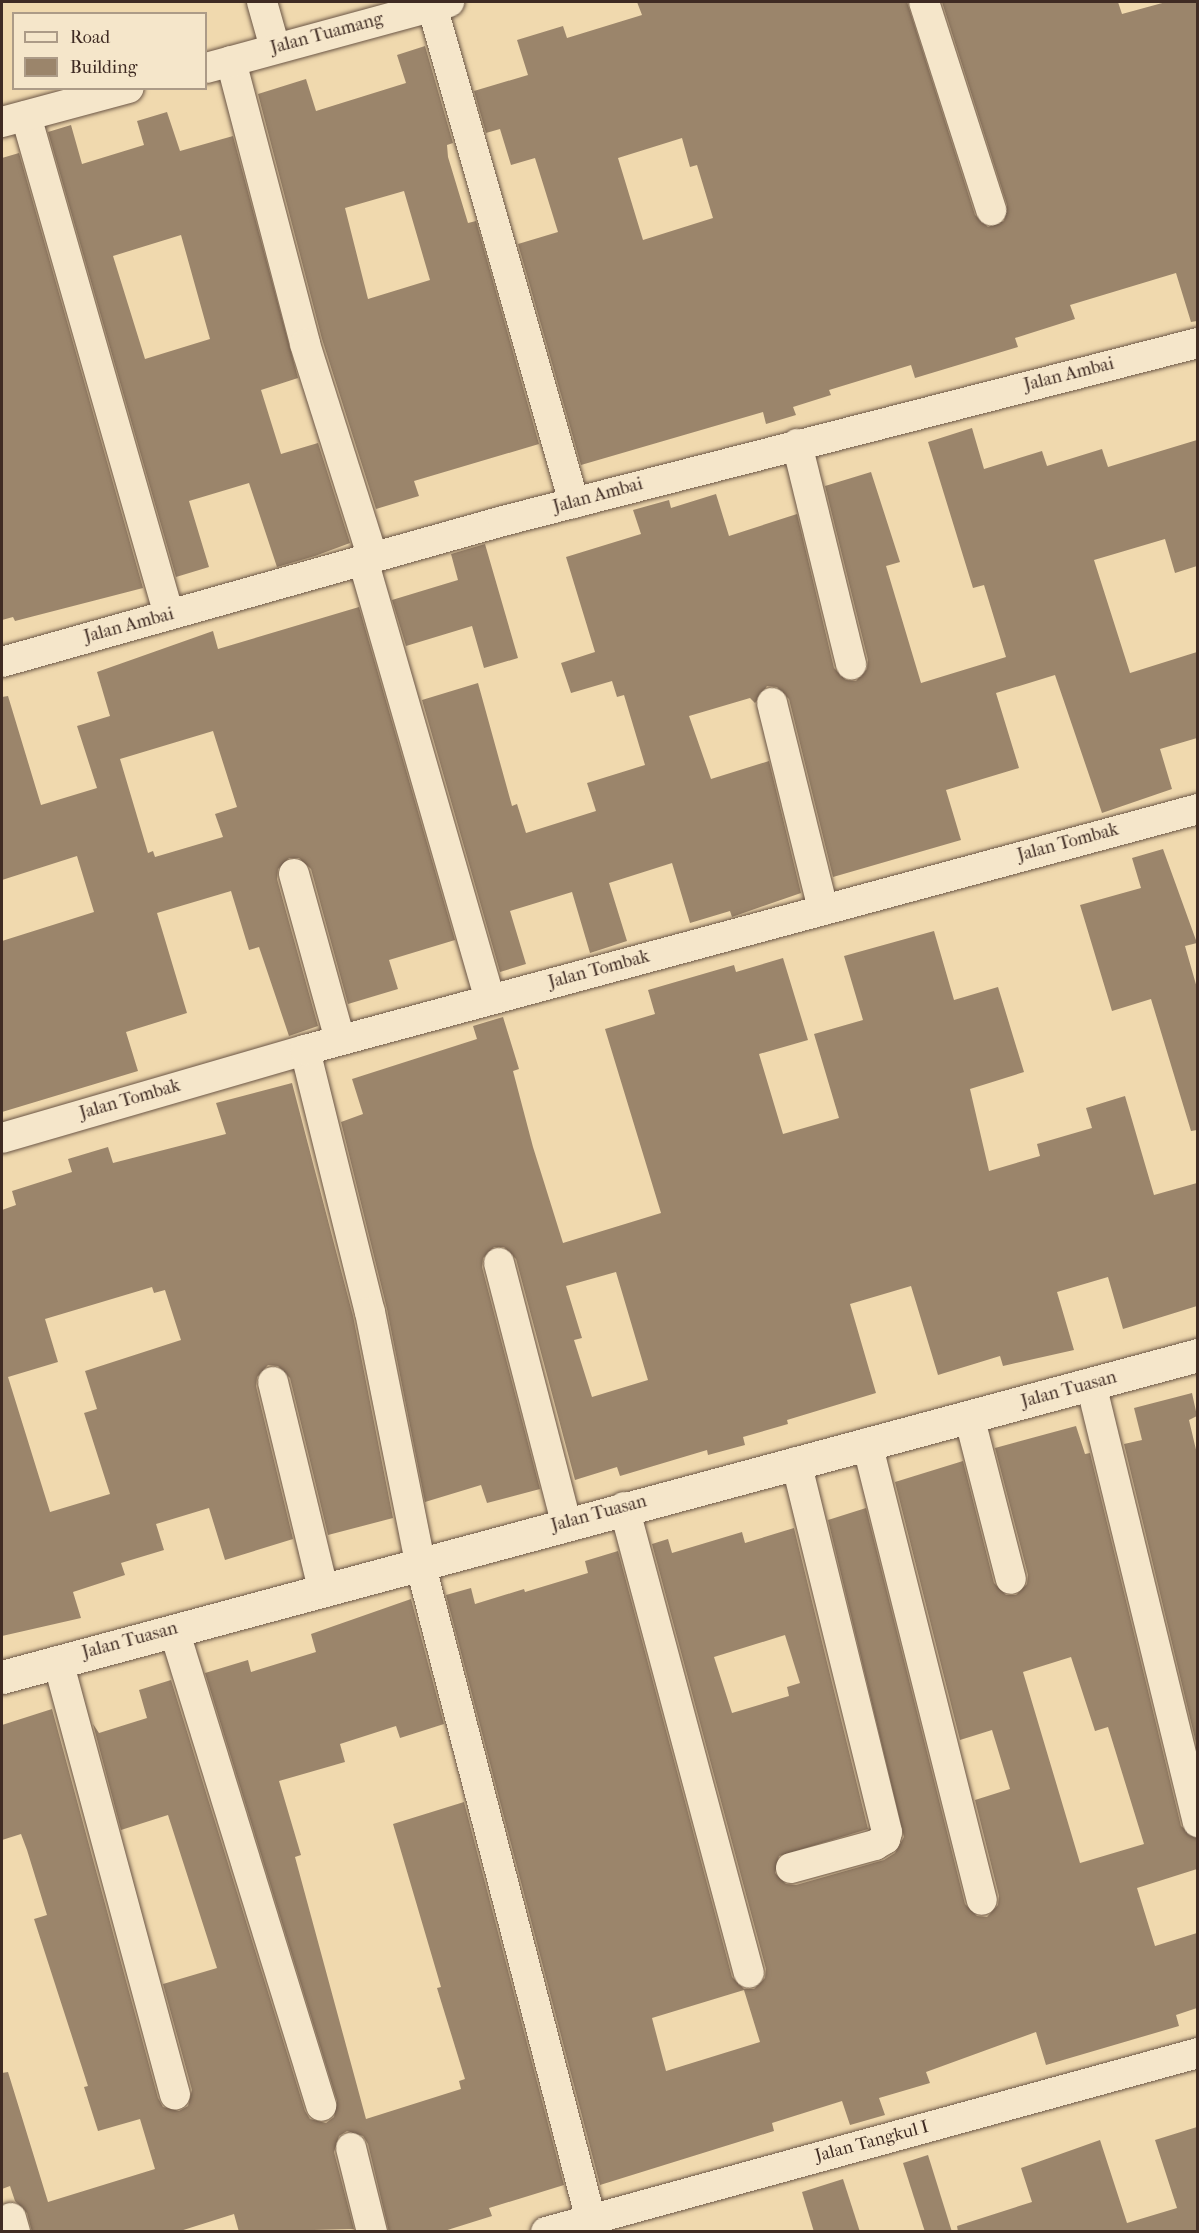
<!DOCTYPE html>
<style>
body{margin:0}
#map{position:relative;width:1199px;height:2233px;overflow:hidden;background:#f0d9ae;font-family:"IM FELL French Canon",serif}
div>[style]{position:absolute}
[style*='--x']{left:calc(var(--x)*1px);top:calc(var(--y)*1px);width:calc(var(--w)*1px);rotate:calc(var(--a)*1deg)}
.building>*{inset:0;background:#9b856b}
.roads{filter:drop-shadow(0 0 2px #6b5646) drop-shadow(0 0 2px #6b5646)}
.street>*{height:30px;margin:-15px;padding:0 15px;transform-origin:15px;border-radius:15px;background:#f5e6ca}
.secondary>*{height:33px;margin:-16.5px;padding:0 16.5px;transform-origin:16.5px;border-radius:16.5px;background:#f5e6ca}
span{translate:-50% -50%;white-space:nowrap;text-align:center;line-height:1.15;-webkit-text-stroke:5px #f5e6ca;paint-order:stroke}
.street-label{font-size:18px;color:#3f2b23}
.frame{position:absolute;inset:0;border:3px solid #3f2b23;pointer-events:none}
.legend{position:absolute;left:12px;top:12px;width:195px;height:78px;box-sizing:border-box;background:#f5e6ca;border:2px solid #ac9b87;margin:0;padding:8px 10px;list-style:none;font-size:18px;color:#3f2b23}
.legend li{display:flex;align-items:center;gap:12px;height:30px}
.legend b{width:30px;border:2px solid #ac9b87}
</style>
<div id="map">
<div class="building">
<div style="clip-path:polygon(evenodd,637px 2px,907px 2px,975px 215px,988px 227px,1004px 221px,1007px 205px,942px 2px,1118px 2px,1122px 14px,1166px 2px,1197px 2px,1197px 321px,1191px 322px,1176px 273px,1070px 305px,1075px 319px,1015px 338px,1018px 347px,915px 378px,911px 365px,829px 390px,831px 395px,793px 407px,796px 415px,766px 424px,763px 412px,581px 465px,518px 244px,558px 232px,535px 158px,511px 165px,500px 129px,486px 133px,474px 91px,528px 75px,517px 40px,563px 26px,567px 38px,642px 15px,637px 2px,682px 138px,690px 167px,697px 165px,713px 218px,643px 240px,618px 158px,682px 138px)"></div>
<div style="clip-path:polygon(evenodd,425px 46px,453px 143px,447px 145px,448px 157px,468px 223px,476px 221px,539px 444px,414px 481px,419px 496px,376px 509px,322px 339px,258px 94px,306px 79px,316px 111px,406px 83px,397px 55px,425px 46px,404px 191px,430px 280px,368px 299px,345px 208px,404px 191px)"></div>
<div style="clip-path:polygon(evenodd,167px 112px,180px 151px,233px 136px,298px 378px,261px 390px,281px 454px,318px 443px,350px 543px,315px 556px,277px 567px,249px 483px,189px 501px,209px 567px,176px 577px,48px 132px,71px 125px,82px 164px,144px 145px,137px 121px,167px 112px,181px 235px,210px 339px,145px 359px,113px 256px,181px 235px)"></div>
<div style="clip-path:polygon(19px 153px,143px 588px,15px 621px,13px 617px,2px 620px,2px 158px)"></div>
<div style="clip-path:polygon(972px 428px,984px 469px,1042px 451px,1047px 466px,1102px 449px,1108px 467px,1197px 440px,1197px 566px,1175px 573px,1165px 539px,1094px 560px,1130px 673px,1197px 652px,1197px 738px,1160px 749px,1172px 789px,1102px 813px,1055px 675px,996px 693px,1019px 768px,946px 790px,961px 840px,833px 877px,789px 699px,777px 687px,767px 686px,755px 703px,750px 698px,689px 716px,711px 779px,769px 761px,801px 893px,732px 917px,730px 911px,690px 923px,672px 863px,609px 883px,627px 941px,590px 953px,572px 892px,510px 911px,526px 964px,500px 972px,422px 700px,478px 683px,512px 806px,517px 804px,526px 833px,596px 811px,587px 783px,645px 765px,624px 695px,617px 697px,612px 681px,571px 693px,561px 663px,595px 652px,566px 557px,641px 534px,633px 510px,669px 500px,671px 508px,716px 494px,729px 536px,797px 514px,834px 668px,846px 680px,856px 681px,867px 669px,868px 660px,825px 486px,871px 472px,900px 562px,886px 566px,921px 683px,1006px 657px,984px 585px,973px 588px,928px 442px)"></div>
<div style="clip-path:polygon(485px 544px,518px 658px,484px 668px,472px 626px,406px 646px,392px 600px,458px 580px,451px 554px)"></div>
<div style="clip-path:polygon(evenodd,359px 607px,455px 940px,389px 960px,398px 989px,348px 1004px,311px 869px,299px 858px,289px 858px,278px 869px,277px 879px,318px 1026px,289px 1036px,259px 947px,249px 950px,231px 891px,157px 913px,187px 1013px,126px 1032px,138px 1071px,2px 1112px,2px 941px,94px 912px,77px 856px,2px 880px,2px 697px,8px 696px,41px 805px,97px 788px,77px 726px,110px 716px,97px 672px,213px 631px,218px 649px,359px 607px,213px 731px,237px 807px,215px 814px,223px 837px,155px 857px,153px 851px,148px 853px,120px 759px,213px 731px)"></div>
<div style="clip-path:polygon(1163px 849px,1197px 943px,1185px 946px,1197px 988px,1197px 1130px,1191px 1131px,1151px 999px,1112px 1011px,1080px 905px,1141px 888px,1132px 858px)"></div>
<div style="clip-path:polygon(evenodd,934px 931px,954px 1000px,998px 987px,1024px 1072px,970px 1089px,989px 1171px,1040px 1156px,1037px 1144px,1092px 1128px,1086px 1108px,1125px 1096px,1154px 1195px,1197px 1183px,1197px 1306px,1123px 1329px,1108px 1277px,1057px 1292px,1074px 1350px,1003px 1366px,1000px 1356px,938px 1375px,911px 1286px,850px 1304px,876px 1393px,787px 1420px,788px 1424px,743px 1437px,745px 1445px,708px 1455px,707px 1450px,620px 1476px,617px 1467px,575px 1480px,516px 1259px,504px 1247px,494px 1247px,483px 1258px,482px 1267px,540px 1489px,487px 1503px,481px 1485px,425px 1502px,387px 1309px,341px 1122px,363px 1114px,352px 1079px,477px 1039px,473px 1026px,503px 1017px,519px 1069px,513px 1071px,533px 1147px,563px 1243px,661px 1213px,605px 1029px,655px 1014px,648px 990px,734px 965px,736px 972px,783px 958px,808px 1040px,759px 1054px,783px 1134px,839px 1118px,814px 1034px,863px 1020px,844px 956px,934px 931px,616px 1272px,648px 1380px,592px 1397px,574px 1340px,582px 1338px,566px 1286px,616px 1272px)"></div>
<div style="clip-path:polygon(evenodd,292px 1083px,353px 1316px,393px 1518px,328px 1535px,290px 1378px,278px 1366px,268px 1365px,257px 1377px,256px 1386px,293px 1539px,225px 1560px,209px 1508px,156px 1524px,164px 1550px,121px 1563px,125px 1575px,73px 1592px,81px 1618px,2px 1636px,2px 1210px,16px 1205px,12px 1191px,72px 1172px,68px 1159px,108px 1147px,113px 1163px,226px 1134px,216px 1103px,292px 1083px,152px 1287px,154px 1293px,165px 1290px,181px 1340px,85px 1371px,97px 1409px,84px 1413px,110px 1494px,50px 1512px,8px 1377px,58px 1362px,45px 1319px,152px 1287px)"></div>
<div style="clip-path:polygon(1192px 1393px,1197px 1416px,1189px 1420px,1197px 1454px,1197px 1747px,1124px 1444px,1142px 1440px,1134px 1408px)"></div>
<div style="clip-path:polygon(evenodd,1076px 1426px,1085px 1454px,1090px 1453px,1181px 1826px,1197px 1839px,1197px 1869px,1137px 1888px,1155px 1946px,1197px 1933px,1197px 2008px,1176px 2015px,1179px 2026px,1046px 2065px,1036px 2032px,926px 2072px,930px 2083px,879px 2098px,885px 2115px,850px 2125px,842px 2101px,772px 2123px,774px 2131px,600px 2185px,446px 1595px,471px 1588px,475px 1604px,524px 1589px,525px 1592px,588px 1573px,585px 1561px,618px 1551px,732px 1977px,744px 1989px,754px 1989px,765px 1978px,766px 1969px,652px 1544px,668px 1539px,672px 1553px,742px 1532px,745px 1543px,794px 1528px,868px 1829px,779px 1856px,775px 1873px,786px 1884px,796px 1885px,884px 1860px,895px 1853px,904px 1837px,828px 1520px,866px 1508px,965px 1904px,977px 1916px,987px 1917px,998px 1905px,999px 1896px,975px 1800px,1010px 1789px,992px 1730px,960px 1740px,895px 1482px,963px 1461px,994px 1583px,1006px 1595px,1016px 1595px,1027px 1584px,1028px 1575px,995px 1448px,1076px 1426px,785px 1635px,800px 1683px,787px 1687px,789px 1696px,732px 1713px,714px 1657px,785px 1635px,1076px 1426px,1071px 1657px,1095px 1731px,1108px 1727px,1144px 1844px,1080px 1863px,1023px 1672px,1071px 1657px,1076px 1426px,744px 1990px,760px 2042px,666px 2071px,652px 2018px,744px 1990px)"></div>
<div style="clip-path:polygon(411px 1599px,444px 1724px,400px 1738px,396px 1726px,340px 1744px,345px 1762px,279px 1781px,301px 1855px,295px 1857px,366px 2119px,461px 2089px,459px 2081px,465px 2079px,437px 1988px,441px 1987px,393px 1824px,464px 1802px,564px 2185px,489px 2208px,492px 2216px,441px 2232px,389px 2232px,368px 2144px,363px 2136px,347px 2131px,339px 2136px,334px 2152px,354px 2229px,239px 2232px,234px 2214px,177px 2232px,32px 2232px,27px 2213px,15px 2201px,10px 2186px,2px 2189px,2px 2073px,8px 2072px,48px 2202px,155px 2169px,140px 2119px,98px 2131px,84px 2087px,88px 2086px,34px 1919px,47px 1915px,27px 1850px,21px 1834px,2px 1840px,2px 1725px,52px 1709px,158px 2098px,163px 2107px,179px 2111px,188px 2106px,192px 2090px,163px 1984px,217px 1968px,168px 1815px,121px 1830px,93px 1724px,99px 1733px,147px 1718px,139px 1690px,171px 1680px,305px 2111px,310px 2119px,326px 2123px,334px 2117px,337px 2101px,205px 1673px,248px 1660px,251px 1672px,316px 1652px,311px 1634px)"></div>
<div style="clip-path:polygon(1197px 2127px,1197px 2232px,958px 2232px,957px 2226px,1032px 2202px,1021px 2168px,1100px 2140px,1127px 2223px,1177px 2208px,1155px 2140px)"></div>
<div style="clip-path:polygon(928px 2155px,952px 2232px,925px 2232px,903px 2163px)"></div>
<div style="clip-path:polygon(843px 2179px,860px 2232px,814px 2232px,802px 2192px)"></div>
</div>
<div class="roads">
<div class="street">
<div style="--x:262;--y:2;--w:48;--a:74.2"></div>
<div style="--x:924;--y:2;--w:219;--a:72.1"></div>
<div style="--x:432;--y:6;--w:517;--a:74.05"></div>
<div style="--x:231;--y:61;--w:293;--a:75.3"></div>
<div style="--x:305;--y:344;--w:225;--a:72.4"></div>
<div style="--x:206;--y:68;--w:252;--a:-15.2"></div>
<div style="--x:26;--y:116;--w:519;--a:74.01"></div>
<div style="--x:2;--y:122;--w:131;--a:-15"></div>
<div style="--x:797;--y:444;--w:227;--a:76.2"></div>
<div style="--x:363;--y:560;--w:457;--a:73.9"></div>
<div style="--x:2;--y:662;--w:520;--a:-15.72"></div>
<div style="--x:503;--y:521;--w:717;--a:-14.37"></div>
<div style="--x:772;--y:703;--w:212;--a:76.1"></div>
<div style="--x:294;--y:874;--w:172;--a:74.5"></div>
<div style="--x:305;--y:1050;--w:270;--a:76.1"></div>
<div style="--x:370;--y:1312;--w:256;--a:78.7"></div>
<div style="--x:420;--y:1563;--w:691;--a:75.42"></div>
<div style="--x:2;--y:1138;--w:316;--a:-16.2"></div>
<div style="--x:305;--y:1050;--w:925;--a:-15.1"></div>
<div style="--x:499;--y:1263;--w:268;--a:75.5"></div>
<div style="--x:273;--y:1382;--w:212;--a:76.4"></div>
<div style="--x:1091;--y:1384;--w:451;--a:76.3"></div>
<div style="--x:969;--y:1416;--w:168;--a:75.6"></div>
<div style="--x:867;--y:1443;--w:471;--a:75.9"></div>
<div style="--x:624;--y:1507;--w:482;--a:75"></div>
<div style="--x:174;--y:1630;--w:498;--a:72.8"></div>
<div style="--x:58;--y:1661;--w:449;--a:74.9"></div>
<div style="--x:791;--y:1868;--w:87;--a:-15.3"></div>
<div style="--x:875;--y:1845;--w:12;--a:-31"></div>
<div style="--x:885;--y:1839;--w:7;--a:-74"></div>
<div style="--x:887;--y:1832;--w:381;--a:-103.8"></div>
<div style="--x:351;--y:2148;--w:87;--a:76"></div>
<div style="--x:11;--y:2218;--w:15;--a:74"></div>
<div style="--x:546;--y:2232;--w:676;--a:-15.35"></div>
</div>
<div class="secondary">
<div style="--x:2;--y:1677;--w:1239;--a:-15.07"></div>
</div>
</div>
<div class="street-label">
<span style="left:327px;top:34px;rotate:-15deg">Jalan Tuamang</span>
<span style="left:1069px;top:375px;rotate:-14deg">Jalan Ambai</span>
<span style="left:598px;top:496px;rotate:-15deg">Jalan Ambai</span>
<span style="left:129px;top:626px;rotate:-15deg">Jalan Ambai</span>
<span style="left:1068px;top:843px;rotate:-15deg">Jalan Tombak</span>
<span style="left:599px;top:970px;rotate:-15deg">Jalan Tombak</span>
<span style="left:130px;top:1100px;rotate:-16deg">Jalan Tombak</span>
<span style="left:1069px;top:1390px;rotate:-15deg">Jalan Tuasan</span>
<span style="left:599px;top:1514px;rotate:-15deg">Jalan Tuasan</span>
<span style="left:130px;top:1641px;rotate:-15deg">Jalan Tuasan</span>
<span style="left:872px;top:2142px;rotate:-15deg">Jalan Tangkul I</span>
</div>
<div class="frame"></div>
<ul class="legend">
<li><b style="height:8px;background:#f5e6ca"></b>Road</li>
<li><b style="height:16px;background:#9b856b"></b>Building</li>
</ul>
</div>
